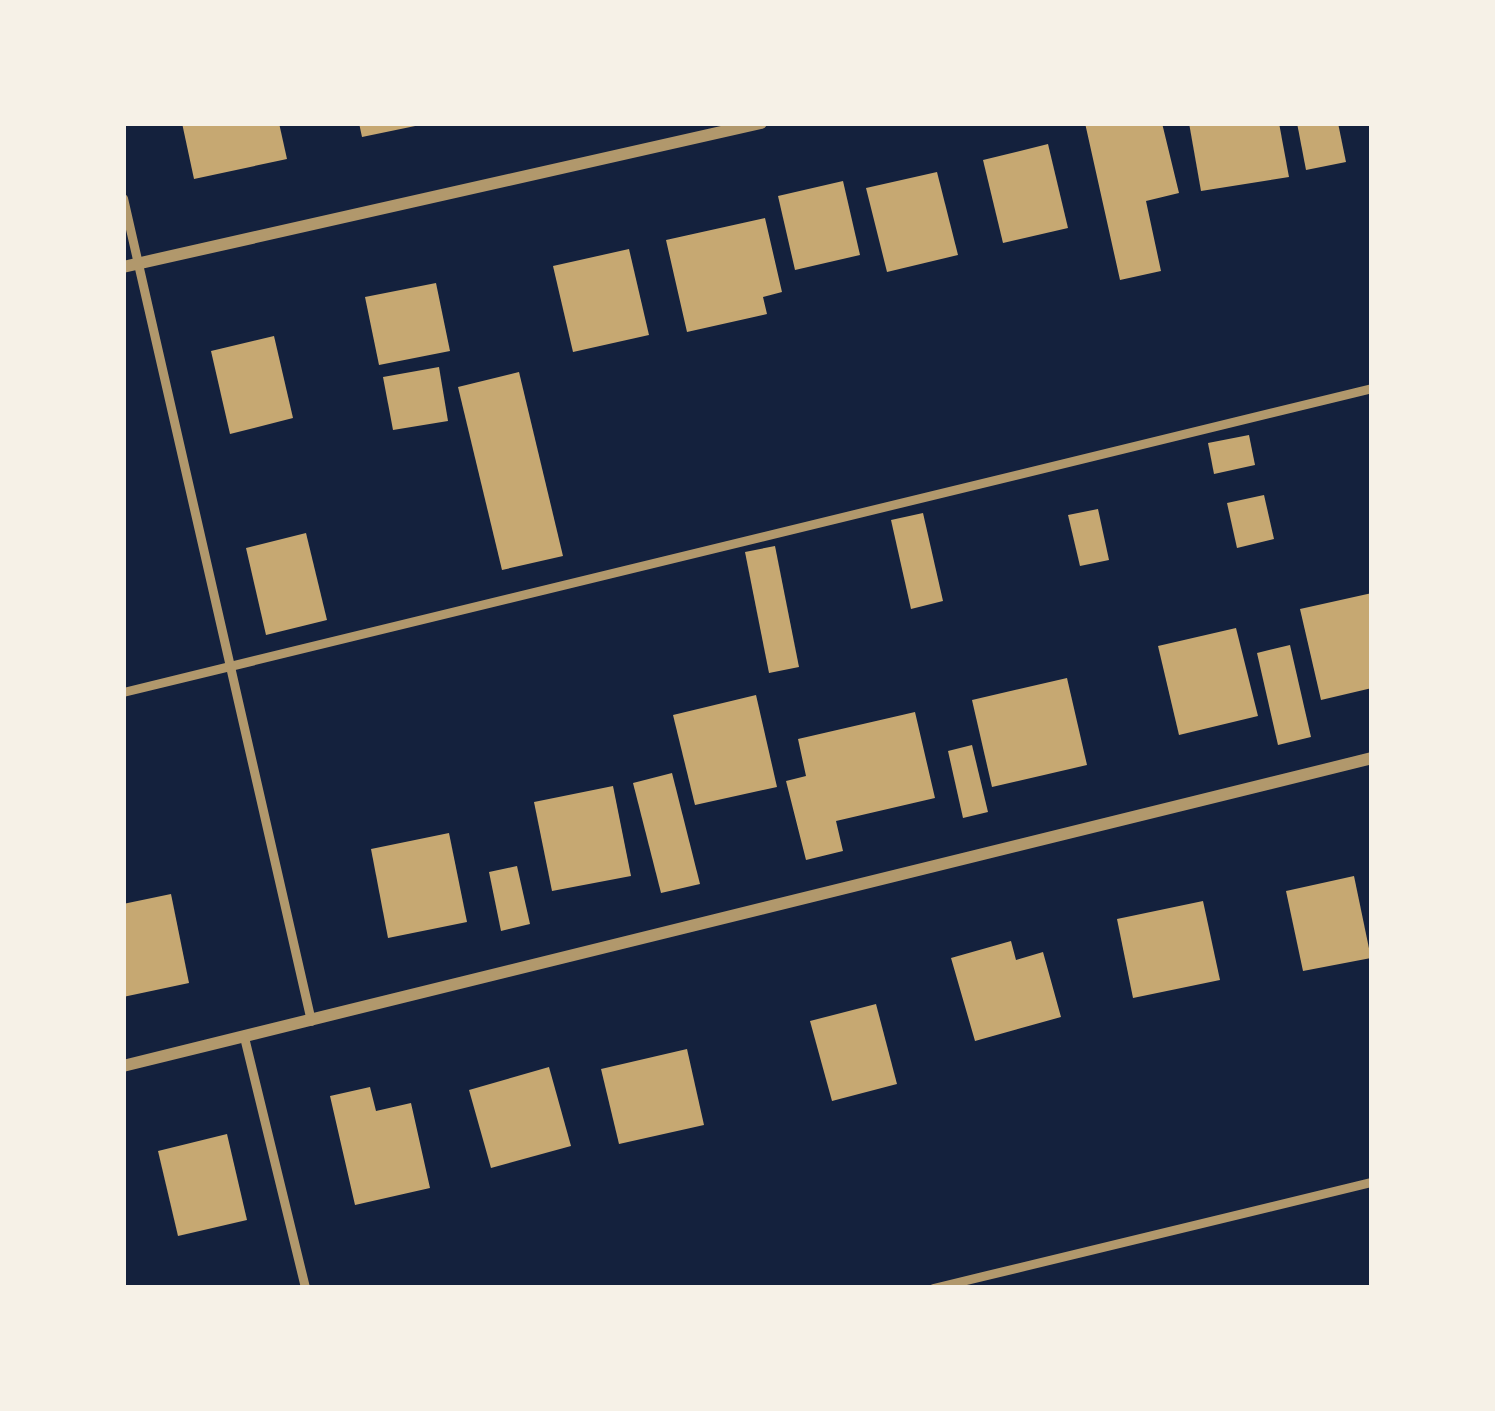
<!DOCTYPE html>
<style>
body{margin:0}
#map{position:relative;width:1495px;height:1411px;overflow:hidden;background:#14213d;font-family:"Source Sans 3",sans-serif}
div>[style]{position:absolute}
[style*='--x']{left:calc(var(--x)*1px);top:calc(var(--y)*1px);width:calc(var(--w)*1px);rotate:calc(var(--a)*1deg)}
.building>*{inset:0;background:#c6a872}
.service>*{height:9px;margin:-4.5px;padding:0 4.5px;transform-origin:4.5px;border-radius:4.5px;background:#b1986c}
.minor>*{height:12px;margin:-6px;padding:0 6px;transform-origin:6px;border-radius:6px;background:#b1986c}
span{translate:-50% -50%;white-space:nowrap;text-align:center;line-height:1.15;-webkit-text-stroke:10px #f6f1e7;paint-order:stroke}
.frame{position:absolute;inset:0;border:126px solid #f6f1e7;pointer-events:none}
</style>
<div id="map">
<div class="building">
<div style="clip-path:polygon(182px 123px,279px 123px,287px 159px,194px 179px)"></div>
<div style="clip-path:polygon(359px 123px,419px 123px,420px 125px,362px 137px)"></div>
<div style="clip-path:polygon(1085px 123px,1162px 123px,1179px 193px,1146px 201px,1161px 271px,1120px 280px)"></div>
<div style="clip-path:polygon(1189px 123px,1279px 123px,1289px 177px,1201px 191px)"></div>
<div style="clip-path:polygon(1297px 123px,1338px 123px,1346px 162px,1306px 170px)"></div>
<div style="clip-path:polygon(1048px 144px,1068px 228px,1003px 243px,983px 160px)"></div>
<div style="clip-path:polygon(937px 172px,958px 255px,887px 272px,866px 188px)"></div>
<div style="clip-path:polygon(843px 181px,860px 255px,795px 270px,778px 196px)"></div>
<div style="clip-path:polygon(765px 218px,782px 292px,763px 297px,767px 314px,687px 332px,666px 240px)"></div>
<div style="clip-path:polygon(629px 249px,649px 335px,573px 352px,553px 266px)"></div>
<div style="clip-path:polygon(436px 283px,450px 351px,379px 365px,365px 297px)"></div>
<div style="clip-path:polygon(274px 336px,293px 418px,230px 434px,211px 351px)"></div>
<div style="clip-path:polygon(439px 367px,448px 421px,393px 430px,383px 377px)"></div>
<div style="clip-path:polygon(519px 372px,563px 556px,502px 570px,458px 387px)"></div>
<div style="clip-path:polygon(1249px 435px,1255px 465px,1214px 474px,1208px 443px)"></div>
<div style="clip-path:polygon(1264px 495px,1274px 539px,1237px 548px,1227px 503px)"></div>
<div style="clip-path:polygon(1098px 509px,1109px 560px,1080px 566px,1068px 515px)"></div>
<div style="clip-path:polygon(923px 513px,943px 601px,911px 609px,891px 520px)"></div>
<div style="clip-path:polygon(306px 533px,327px 620px,266px 635px,246px 548px)"></div>
<div style="clip-path:polygon(775px 546px,799px 667px,769px 673px,745px 552px)"></div>
<div style="clip-path:polygon(1372px 593px,1372px 688px,1321px 700px,1300px 609px)"></div>
<div style="clip-path:polygon(1236px 628px,1258px 716px,1179px 735px,1158px 646px)"></div>
<div style="clip-path:polygon(1290px 645px,1311px 737px,1278px 745px,1257px 653px)"></div>
<div style="clip-path:polygon(1067px 678px,1087px 765px,992px 787px,972px 700px)"></div>
<div style="clip-path:polygon(756px 695px,777px 787px,695px 805px,673px 715px)"></div>
<div style="clip-path:polygon(915px 712px,935px 798px,836px 821px,843px 851px,806px 860px,786px 781px,806px 776px,798px 739px)"></div>
<div style="clip-path:polygon(972px 745px,988px 812px,963px 818px,948px 751px)"></div>
<div style="clip-path:polygon(672px 773px,700px 884px,661px 893px,633px 783px)"></div>
<div style="clip-path:polygon(613px 786px,631px 876px,552px 891px,534px 802px)"></div>
<div style="clip-path:polygon(449px 833px,467px 922px,388px 938px,371px 849px)"></div>
<div style="clip-path:polygon(517px 866px,530px 924px,501px 931px,489px 872px)"></div>
<div style="clip-path:polygon(1354px 876px,1371px 958px,1303px 971px,1286px 891px)"></div>
<div style="clip-path:polygon(171px 894px,189px 983px,123px 997px,123px 904px)"></div>
<div style="clip-path:polygon(1203px 901px,1220px 980px,1133px 998px,1117px 919px)"></div>
<div style="clip-path:polygon(1011px 941px,1016px 960px,1043px 952px,1061px 1017px,975px 1041px,951px 958px)"></div>
<div style="clip-path:polygon(876px 1004px,897px 1084px,832px 1101px,810px 1021px)"></div>
<div style="clip-path:polygon(687px 1049px,704px 1125px,619px 1144px,601px 1069px)"></div>
<div style="clip-path:polygon(549px 1067px,571px 1146px,491px 1168px,469px 1090px)"></div>
<div style="clip-path:polygon(370px 1087px,376px 1111px,411px 1103px,430px 1188px,355px 1205px,330px 1096px)"></div>
<div style="clip-path:polygon(227px 1134px,247px 1220px,178px 1236px,158px 1151px)"></div>
</div>
<div class="service">
<div style="--x:123;--y:198;--w:844;--a:77.13"></div>
<div style="--x:123;--y:692;--w:1285;--a:-13.68"></div>
<div style="--x:244;--y:1037;--w:258;--a:76.3"></div>
<div style="--x:933;--y:1288;--w:452;--a:-13.6"></div>
</div>
<div class="minor">
<div style="--x:123;--y:267;--w:654;--a:-12.72"></div>
<div style="--x:123;--y:1066;--w:1286;--a:-13.85"></div>
</div>
<div class="frame"></div>
</div>
